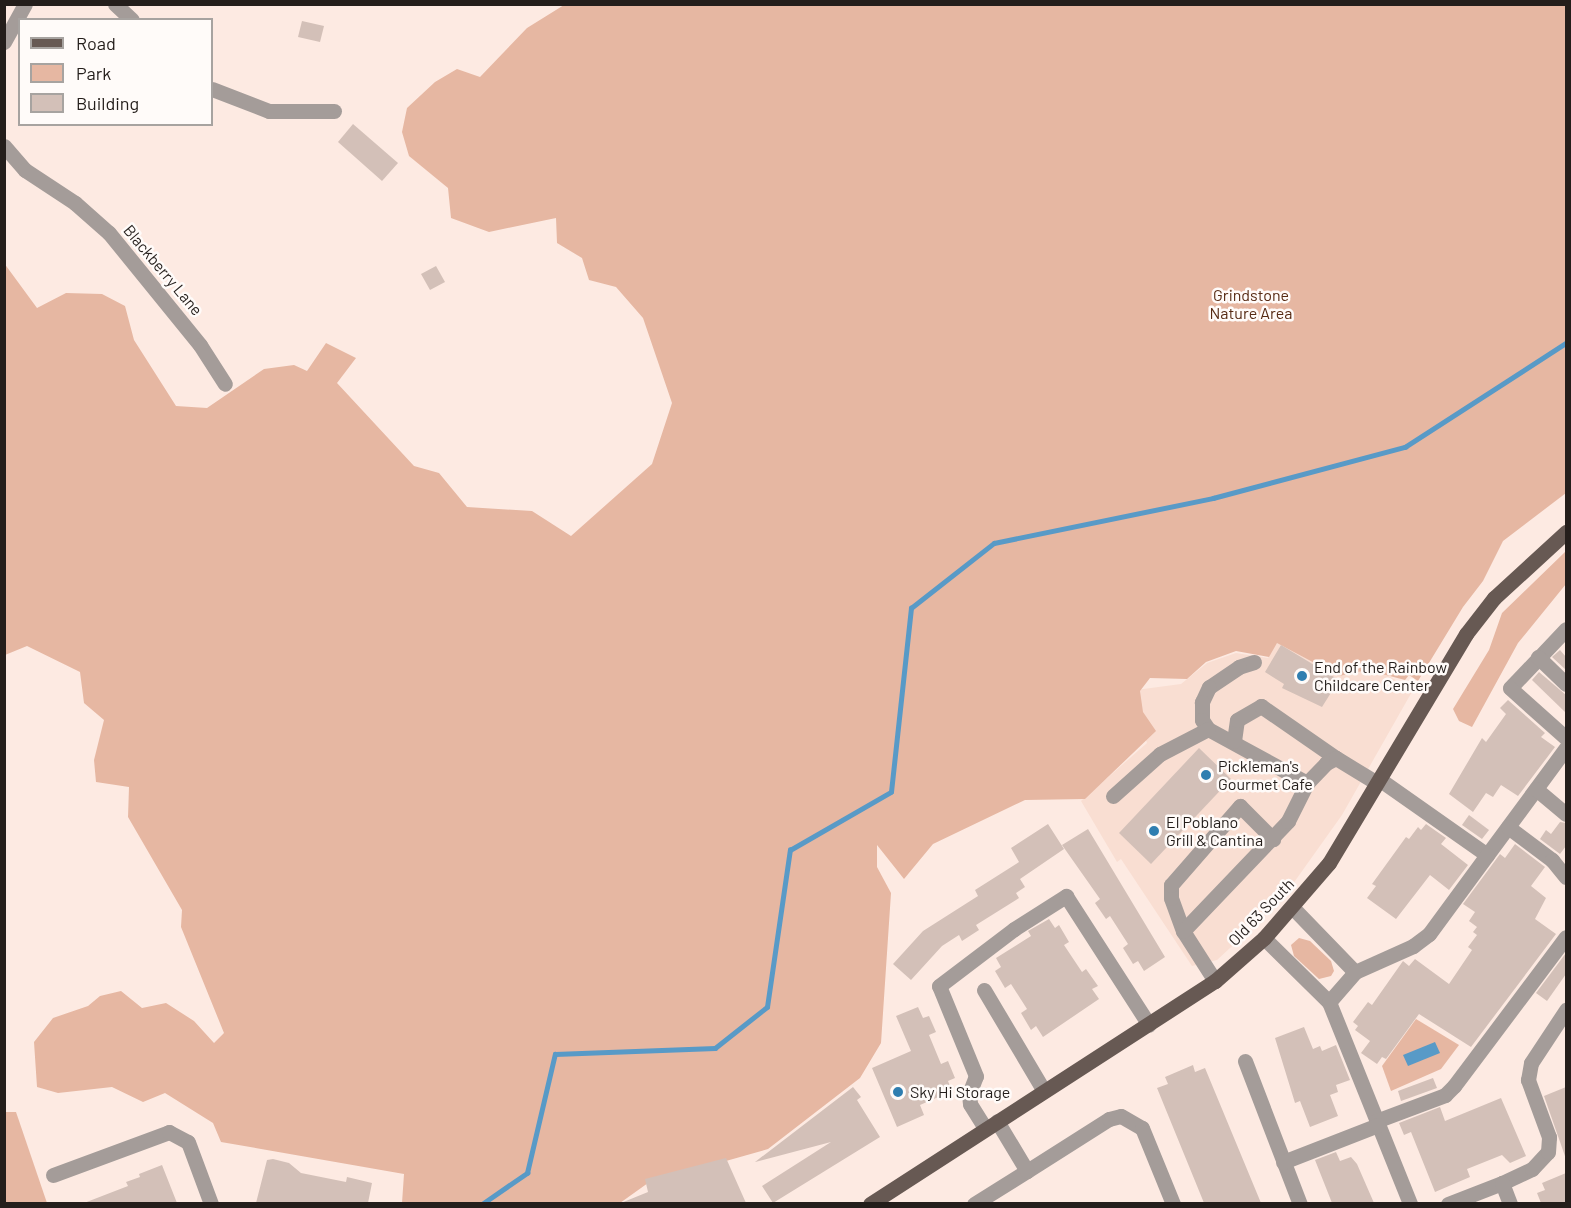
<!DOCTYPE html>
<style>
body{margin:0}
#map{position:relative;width:1571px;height:1208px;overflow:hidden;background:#fdeae2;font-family:Barlow,sans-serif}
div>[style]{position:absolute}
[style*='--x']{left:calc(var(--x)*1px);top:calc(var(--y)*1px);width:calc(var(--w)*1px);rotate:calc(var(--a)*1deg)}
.built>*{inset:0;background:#f9ded2}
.green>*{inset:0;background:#e6b7a2}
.water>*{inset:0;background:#589ac7}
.stream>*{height:4.5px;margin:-2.25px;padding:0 2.25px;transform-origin:2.25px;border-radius:2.25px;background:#589ac7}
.building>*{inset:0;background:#d3c0b8}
.minor>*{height:15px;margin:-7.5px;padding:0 7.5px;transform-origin:7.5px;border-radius:7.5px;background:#a49c99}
.major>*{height:15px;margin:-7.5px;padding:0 7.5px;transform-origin:7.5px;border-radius:7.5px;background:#675953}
.dots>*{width:16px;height:16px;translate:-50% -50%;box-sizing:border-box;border:3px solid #fffbf9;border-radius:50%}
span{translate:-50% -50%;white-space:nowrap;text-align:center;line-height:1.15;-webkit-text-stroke:5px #fffbf9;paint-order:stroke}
.street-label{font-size:16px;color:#241e1b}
.park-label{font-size:16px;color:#572a13}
.poi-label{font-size:16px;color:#241e1b}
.left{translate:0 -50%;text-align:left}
.frame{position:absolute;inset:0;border:6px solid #241e1b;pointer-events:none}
.legend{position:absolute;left:18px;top:18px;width:195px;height:108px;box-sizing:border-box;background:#fffbf9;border:2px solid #a7a3a0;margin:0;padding:8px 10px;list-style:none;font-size:18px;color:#241e1b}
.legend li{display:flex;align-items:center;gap:12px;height:30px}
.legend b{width:30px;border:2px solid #a7a3a0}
</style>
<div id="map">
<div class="built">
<div style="clip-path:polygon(1289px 619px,1413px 690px,1342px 815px,1280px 902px,1217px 960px,1192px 966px,1121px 859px,1117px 862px,1081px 801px,1147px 743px,1137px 713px,1136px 690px,1181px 684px,1207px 663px,1236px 653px,1268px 658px)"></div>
</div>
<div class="green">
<div style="clip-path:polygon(564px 5px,1566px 5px,1566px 493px,1503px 541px,1483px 581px,1463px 607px,1418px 681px,1409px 675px,1405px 680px,1367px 670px,1339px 676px,1277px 643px,1269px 657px,1236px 651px,1206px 662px,1187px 679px,1150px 678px,1140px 691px,1143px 712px,1156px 731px,1085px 799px,1025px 800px,933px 844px,904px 879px,877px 845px,877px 867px,891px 893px,881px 1043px,860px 1078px,768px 1149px,648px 1183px,620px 1203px,402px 1203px,404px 1174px,221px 1142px,213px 1123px,165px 1093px,143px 1102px,112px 1087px,58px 1093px,37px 1087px,34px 1042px,53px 1018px,88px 1006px,100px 996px,121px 991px,142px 1008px,166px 1003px,194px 1021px,214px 1043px,224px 1033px,181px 927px,182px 910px,128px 817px,129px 787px,96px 782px,94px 760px,104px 720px,84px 703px,80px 672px,27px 646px,5px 655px,4px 263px,37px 308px,66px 293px,102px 294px,125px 306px,134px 340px,176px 406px,207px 408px,264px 369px,294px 365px,307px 371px,326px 343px,356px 358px,337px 383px,414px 466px,439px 473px,467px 507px,532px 511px,571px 536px,652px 464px,672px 403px,643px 318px,616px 287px,589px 280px,582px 258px,557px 243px,556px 218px,489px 232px,451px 218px,448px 188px,409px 156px,402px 132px,407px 108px,435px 82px,457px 69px,480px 77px,527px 28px)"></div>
<div style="clip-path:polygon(1566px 551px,1566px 584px,1518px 643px,1472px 727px,1459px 721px,1453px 709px,1489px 650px,1502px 613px)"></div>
<div style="clip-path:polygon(1299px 938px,1310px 941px,1331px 961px,1334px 971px,1331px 976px,1319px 979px,1294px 956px,1291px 945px)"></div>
<div style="clip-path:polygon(1416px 1019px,1459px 1045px,1441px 1069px,1391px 1091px,1382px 1066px)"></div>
<div style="clip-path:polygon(5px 1112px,16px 1112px,47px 1203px,5px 1203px)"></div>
</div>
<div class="water">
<div style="clip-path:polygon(1435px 1042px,1440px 1053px,1408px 1066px,1403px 1055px)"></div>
</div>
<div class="stream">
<div style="--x:482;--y:1204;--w:55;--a:-34.6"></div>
<div style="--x:527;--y:1173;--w:122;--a:-76.8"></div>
<div style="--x:555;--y:1054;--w:160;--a:-2.1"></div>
<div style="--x:715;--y:1048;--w:66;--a:-38.3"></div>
<div style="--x:767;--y:1007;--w:159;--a:-81.7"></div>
<div style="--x:790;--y:850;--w:116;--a:-29.9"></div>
<div style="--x:891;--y:792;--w:185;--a:-83.8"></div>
<div style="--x:911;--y:608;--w:105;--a:-38.1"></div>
<div style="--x:994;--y:543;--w:224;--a:-11.6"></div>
<div style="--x:1213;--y:498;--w:199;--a:-14.9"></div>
<div style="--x:1405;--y:447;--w:192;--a:-32.9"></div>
</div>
<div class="building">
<div style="clip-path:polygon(302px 21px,324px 26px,320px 42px,298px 37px)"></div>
<div style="clip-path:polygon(353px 124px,398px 163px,382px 181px,338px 142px)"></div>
<div style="clip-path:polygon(436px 266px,445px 282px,430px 290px,421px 274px)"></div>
<div style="clip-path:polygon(1281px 645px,1339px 680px,1322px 707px,1282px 688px,1284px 684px,1265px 672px)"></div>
<div style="clip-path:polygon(1560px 650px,1566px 657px,1566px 670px,1552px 657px)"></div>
<div style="clip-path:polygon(1539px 672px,1566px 695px,1566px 713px,1532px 680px)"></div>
<div style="clip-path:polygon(1508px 700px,1545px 733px,1541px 737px,1555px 747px,1518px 796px,1501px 785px,1493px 797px,1486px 793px,1473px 812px,1449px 794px,1482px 738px,1486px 742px,1506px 714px,1500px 708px)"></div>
<div style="clip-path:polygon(1199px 748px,1231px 779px,1151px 864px,1119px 833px)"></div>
<div style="clip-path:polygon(1469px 815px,1489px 830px,1482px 839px,1462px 825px)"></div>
<div style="clip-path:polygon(1560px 822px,1566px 823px,1566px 846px,1560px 854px,1540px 839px,1546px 830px,1551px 834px)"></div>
<div style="clip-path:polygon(1048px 824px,1064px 849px,1020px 879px,1025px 887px,1016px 893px,1019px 898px,976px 925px,979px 930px,962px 941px,959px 935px,942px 946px,911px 980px,893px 964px,923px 931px,978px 896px,975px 890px,1019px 862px,1011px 848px)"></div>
<div style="clip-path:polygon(1426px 824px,1446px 838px,1441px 844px,1468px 865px,1449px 890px,1430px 875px,1396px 919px,1367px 898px,1376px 886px,1372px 884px,1406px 837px,1409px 839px,1418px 827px,1421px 830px)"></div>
<div style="clip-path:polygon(1088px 829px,1165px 957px,1144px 971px,1138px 961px,1133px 964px,1123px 948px,1128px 944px,1110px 916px,1106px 919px,1095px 903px,1100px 899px,1062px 845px)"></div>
<div style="clip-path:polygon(1515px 844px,1545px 867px,1531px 886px,1546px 898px,1535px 919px,1556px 934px,1471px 1047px,1419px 1014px,1386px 1059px,1382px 1057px,1377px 1064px,1361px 1053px,1370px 1041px,1355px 1030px,1358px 1026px,1353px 1022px,1368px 1002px,1372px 1005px,1403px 961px,1409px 966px,1415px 959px,1449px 984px,1472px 950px,1468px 947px,1477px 935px,1473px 932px,1477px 927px,1469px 921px,1475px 912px,1463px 904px,1500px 854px,1505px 858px)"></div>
<div style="clip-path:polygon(1049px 919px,1055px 928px,1059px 925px,1069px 942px,1064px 945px,1082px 972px,1086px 969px,1098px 986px,1092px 989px,1099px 999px,1043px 1037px,1036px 1026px,1031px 1030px,1021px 1013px,1027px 1009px,1011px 984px,1005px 988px,995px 971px,1001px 967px,996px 958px,1031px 936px,1028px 931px)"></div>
<div style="clip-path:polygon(1566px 953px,1566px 974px,1547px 1001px,1536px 993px)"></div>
<div style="clip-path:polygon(918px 1007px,923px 1018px,929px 1016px,936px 1032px,929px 1035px,941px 1064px,948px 1061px,955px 1078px,948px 1081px,952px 1091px,920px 1105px,924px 1115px,897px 1127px,872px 1068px,911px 1051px,896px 1016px)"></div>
<div style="clip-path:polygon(1304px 1027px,1313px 1049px,1320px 1046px,1322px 1051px,1336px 1045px,1350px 1080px,1336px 1085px,1338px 1092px,1330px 1095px,1338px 1116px,1310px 1127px,1300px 1101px,1295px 1103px,1275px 1038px)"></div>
<div style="clip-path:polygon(1193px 1065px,1195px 1072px,1205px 1068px,1261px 1203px,1204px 1203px,1157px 1088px,1168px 1084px,1165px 1077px)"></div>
<div style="clip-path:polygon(1433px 1078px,1437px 1088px,1401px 1101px,1398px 1091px)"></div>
<div style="clip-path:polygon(853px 1087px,861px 1097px,857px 1100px,880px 1137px,773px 1203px,762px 1186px,831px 1142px,755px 1162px)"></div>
<div style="clip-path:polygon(1566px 1087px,1566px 1159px,1544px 1096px)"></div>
<div style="clip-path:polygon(1501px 1098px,1526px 1156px,1510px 1163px,1502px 1155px,1467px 1169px,1470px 1177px,1435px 1192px,1411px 1132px,1404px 1135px,1399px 1123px,1440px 1107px,1445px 1121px)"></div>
<div style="clip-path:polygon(1336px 1152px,1340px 1161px,1351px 1157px,1357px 1164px,1374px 1203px,1332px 1203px,1315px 1160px)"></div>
<div style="clip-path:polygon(726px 1158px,746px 1203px,621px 1203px,648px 1192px,645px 1179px)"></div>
<div style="clip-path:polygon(273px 1159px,289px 1163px,301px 1173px,346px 1182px,347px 1177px,372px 1183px,368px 1203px,256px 1203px,267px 1160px)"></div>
<div style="clip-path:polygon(162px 1165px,177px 1203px,84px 1203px,128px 1186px,126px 1182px,140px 1177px,139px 1174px)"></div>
<div style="clip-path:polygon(1566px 1173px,1566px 1203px,1541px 1203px,1537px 1193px,1545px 1190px,1542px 1183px)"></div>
</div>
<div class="minor">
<div style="--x:115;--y:4;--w:23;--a:43"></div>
<div style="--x:4;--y:42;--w:43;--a:-61.1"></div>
<div style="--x:212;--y:89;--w:61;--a:21.1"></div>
<div style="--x:269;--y:111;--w:65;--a:0"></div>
<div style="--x:4;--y:146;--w:32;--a:49"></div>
<div style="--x:25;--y:170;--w:60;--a:33.4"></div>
<div style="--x:75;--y:203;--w:45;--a:41.4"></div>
<div style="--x:109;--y:233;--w:144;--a:50.9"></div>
<div style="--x:200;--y:345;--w:46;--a:57.3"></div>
<div style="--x:1566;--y:629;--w:81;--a:133.5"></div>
<div style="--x:1510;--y:688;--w:75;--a:41.8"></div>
<div style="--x:1538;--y:657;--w:39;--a:44"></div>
<div style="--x:1254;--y:662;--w:16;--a:162"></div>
<div style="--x:1239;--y:667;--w:36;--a:146"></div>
<div style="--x:1209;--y:687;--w:17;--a:115"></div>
<div style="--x:1202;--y:702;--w:18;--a:90"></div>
<div style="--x:1202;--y:720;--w:11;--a:56"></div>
<div style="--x:1208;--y:729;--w:113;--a:28.6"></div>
<div style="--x:1234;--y:741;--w:21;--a:-82"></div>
<div style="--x:1237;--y:720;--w:28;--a:-30"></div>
<div style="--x:1261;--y:706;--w:91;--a:34.7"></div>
<div style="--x:1379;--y:779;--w:132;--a:35.1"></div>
<div style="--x:1487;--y:855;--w:133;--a:-53.6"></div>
<div style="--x:1536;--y:789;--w:39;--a:40"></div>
<div style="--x:1113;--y:796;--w:63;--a:-41.8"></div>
<div style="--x:1160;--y:754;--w:54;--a:-27.5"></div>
<div style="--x:1508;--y:827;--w:55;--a:36.9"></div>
<div style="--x:1552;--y:860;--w:22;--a:51"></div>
<div style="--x:1293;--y:908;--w:89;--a:45.9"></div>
<div style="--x:1183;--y:931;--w:35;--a:-110"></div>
<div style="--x:1171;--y:898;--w:13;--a:-90"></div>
<div style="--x:1171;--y:885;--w:105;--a:-48.9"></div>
<div style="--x:1240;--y:806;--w:47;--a:45"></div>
<div style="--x:1264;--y:938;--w:91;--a:44.6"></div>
<div style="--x:1329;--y:1002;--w:218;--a:68.1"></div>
<div style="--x:1215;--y:981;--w:59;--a:-122.6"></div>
<div style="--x:1183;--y:931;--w:152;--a:-46.3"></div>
<div style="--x:1288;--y:821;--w:42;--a:-63.4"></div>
<div style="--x:1307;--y:783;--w:28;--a:-46"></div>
<div style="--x:1326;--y:763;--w:11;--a:-27"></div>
<div style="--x:1336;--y:758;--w:48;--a:31.4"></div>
<div style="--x:984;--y:990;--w:117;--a:59.3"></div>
<div style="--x:1329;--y:1002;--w:40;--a:-49"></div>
<div style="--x:1355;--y:972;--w:64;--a:-24.1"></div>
<div style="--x:1413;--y:946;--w:20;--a:-37"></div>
<div style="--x:1429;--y:934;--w:98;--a:-53.7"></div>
<div style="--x:1245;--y:1061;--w:153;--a:69"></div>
<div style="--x:1376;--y:1121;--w:74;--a:-20.6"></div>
<div style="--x:1445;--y:1095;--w:13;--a:-45"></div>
<div style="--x:1454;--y:1086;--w:186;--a:-53.1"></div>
<div style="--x:985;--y:1128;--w:28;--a:-122"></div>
<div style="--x:970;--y:1104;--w:10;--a:-96"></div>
<div style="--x:969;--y:1094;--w:19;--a:-69"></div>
<div style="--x:976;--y:1076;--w:97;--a:-112.3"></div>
<div style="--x:939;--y:986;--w:94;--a:-37.2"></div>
<div style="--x:1014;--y:929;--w:62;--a:-32.4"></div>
<div style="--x:1066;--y:896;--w:153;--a:57.2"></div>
<div style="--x:1283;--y:1162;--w:102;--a:-21.3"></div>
<div style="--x:1027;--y:1171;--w:97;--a:-32.4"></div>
<div style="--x:1109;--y:1119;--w:12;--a:-14"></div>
<div style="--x:1121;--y:1116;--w:24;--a:30"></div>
<div style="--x:1142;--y:1128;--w:82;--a:67.8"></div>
<div style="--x:53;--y:1175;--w:124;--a:-20.3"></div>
<div style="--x:169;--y:1132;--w:21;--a:28"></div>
<div style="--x:188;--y:1142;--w:66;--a:69.6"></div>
<div style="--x:1502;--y:1183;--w:33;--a:-25"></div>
<div style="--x:1532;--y:1169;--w:23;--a:-47"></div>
<div style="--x:1548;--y:1152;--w:15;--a:-86"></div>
<div style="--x:1549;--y:1137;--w:61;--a:-110.2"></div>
<div style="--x:1528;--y:1080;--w:17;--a:-80"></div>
<div style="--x:1531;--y:1063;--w:64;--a:-56.6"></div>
<div style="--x:974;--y:1204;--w:62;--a:-31.9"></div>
<div style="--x:1027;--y:1171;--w:58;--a:-121"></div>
<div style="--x:1448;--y:1204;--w:58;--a:-21.3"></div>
<div style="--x:1502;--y:1183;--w:22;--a:69"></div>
</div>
<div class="major">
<div style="--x:870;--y:1204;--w:411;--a:-32.9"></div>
<div style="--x:1215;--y:981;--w:65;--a:-41.3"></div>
<div style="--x:1264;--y:938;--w:99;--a:-49.1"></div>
<div style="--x:1329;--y:863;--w:267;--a:-59.1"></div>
<div style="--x:1466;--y:634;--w:46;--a:-52.1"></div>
<div style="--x:1494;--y:598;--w:98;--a:-42.5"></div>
</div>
<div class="dots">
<div style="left:1302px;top:676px;background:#2f7eb0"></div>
<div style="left:1206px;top:775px;background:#2f7eb0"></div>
<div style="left:1154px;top:831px;background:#2f7eb0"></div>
<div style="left:898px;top:1092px;background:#2f7eb0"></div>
</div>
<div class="street-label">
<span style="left:163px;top:270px;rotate:50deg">Blackberry Lane</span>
<span style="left:1261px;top:912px;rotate:-46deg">Old 63 South</span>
</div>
<div class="park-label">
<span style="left:1251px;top:304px">Grindstone<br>Nature Area</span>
</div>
<div class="poi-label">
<span class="left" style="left:1314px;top:676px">End of the Rainbow<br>Childcare Center</span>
<span class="left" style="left:1218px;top:775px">Pickleman's<br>Gourmet Cafe</span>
<span class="left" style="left:1166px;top:831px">El Poblano<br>Grill &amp; Cantina</span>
<span class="left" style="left:910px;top:1092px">Sky Hi Storage</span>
</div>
<div class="frame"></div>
<ul class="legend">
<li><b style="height:8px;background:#675953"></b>Road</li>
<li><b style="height:16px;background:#e6b7a2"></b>Park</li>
<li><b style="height:16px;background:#d3c0b8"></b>Building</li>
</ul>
</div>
